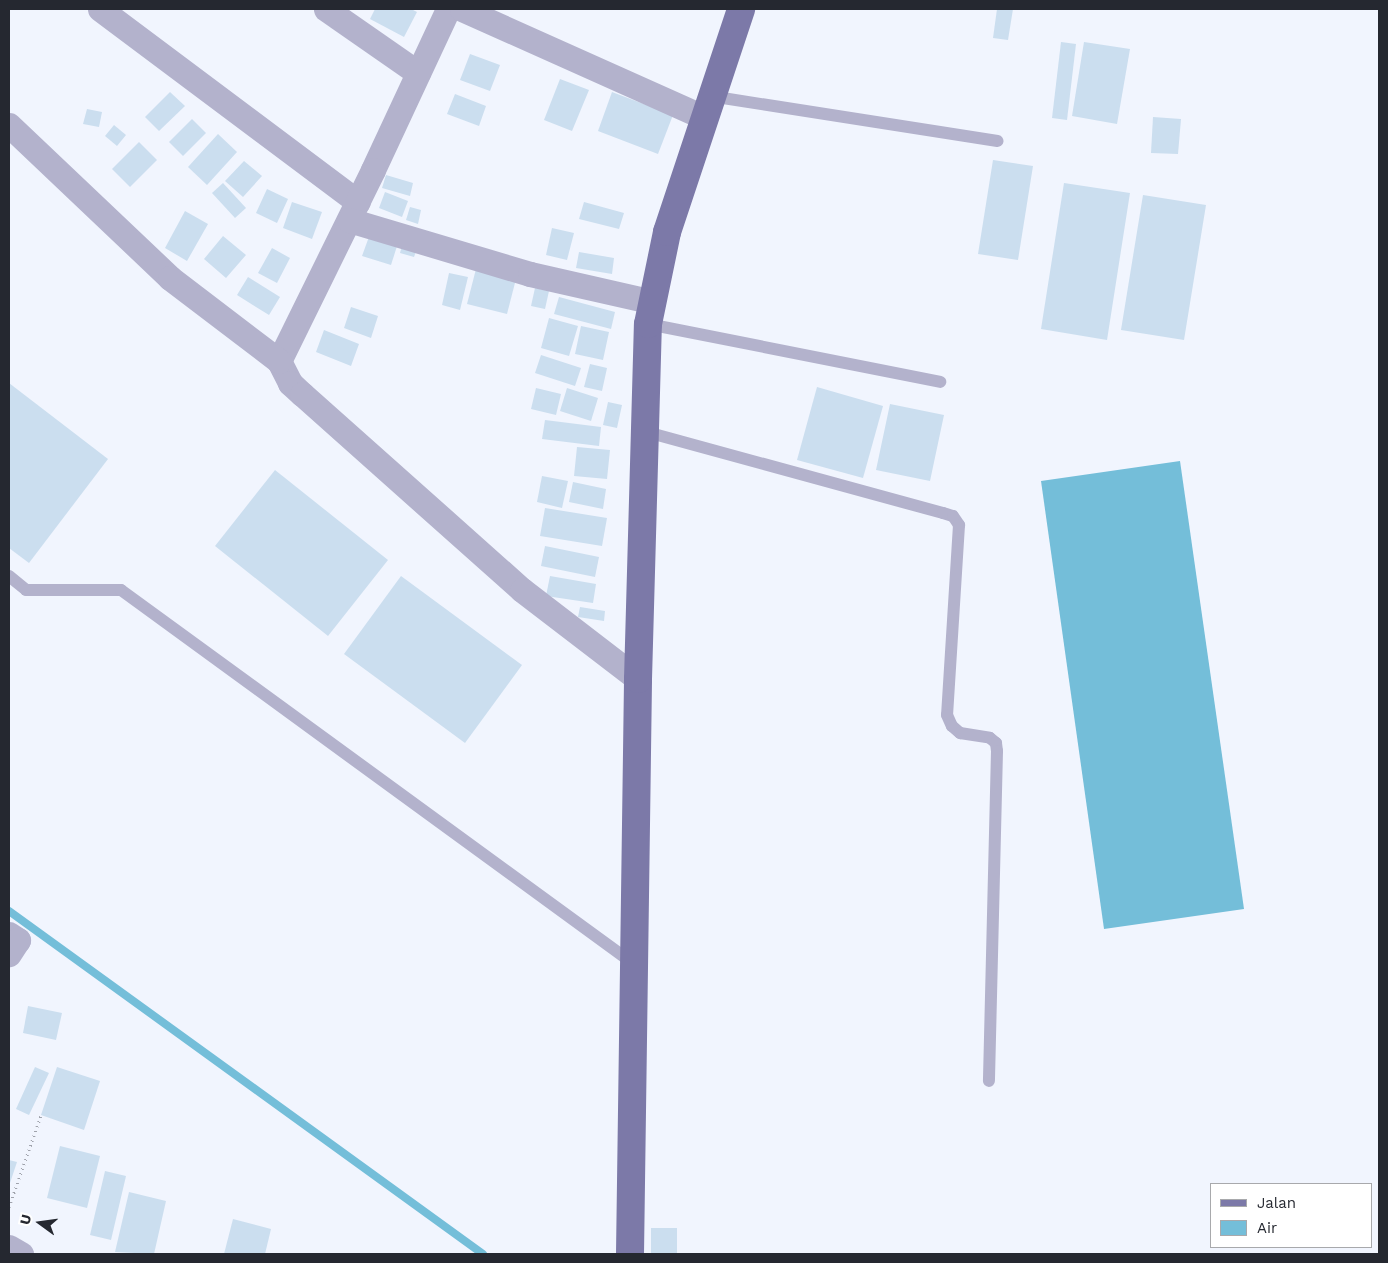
<!DOCTYPE html>
<style>
body{margin:0}
#map{position:relative;width:1388px;height:1263px;overflow:hidden;background:#f1f5fe;font-family:"Work Sans",sans-serif}
div>[style]{position:absolute}
[style*='--x']{left:calc(var(--x)*1px);top:calc(var(--y)*1px);width:calc(var(--w)*1px);rotate:calc(var(--a)*1deg)}
.water>*{inset:0;background:#74bed9}
.stream>*{height:8px;margin:-4px;padding:0 4px;transform-origin:4px;border-radius:4px;background:#74bed9}
.building>*{inset:0;background:#cbdeef}
.path>*{height:3px;margin-top:-1.5px;transform-origin:0;background:repeating-linear-gradient(90deg,#a0a3ac 0 1px,transparent 0 5px)}
.service>*{height:12px;margin:-6px;padding:0 6px;transform-origin:6px;border-radius:6px;background:#b3b2cc}
.minor>*{height:25px;margin:-12.5px;padding:0 12.5px;transform-origin:12.5px;border-radius:12.5px;background:#b3b2cc}
.primary>*{height:28px;margin:-14px;padding:0 14px;transform-origin:14px;border-radius:14px;background:#7c79a8}
span{translate:-50% -50%;white-space:nowrap;text-align:center;line-height:1.15;-webkit-text-stroke:5px #fff;paint-order:stroke}
.frame{position:absolute;inset:0;border:10px solid #252830;pointer-events:none}
.legend{position:absolute;left:1210px;top:1183px;width:162px;height:65px;box-sizing:border-box;background:#fff;border:1px solid #a8a9ac;margin:0;padding:6px 9px;list-style:none;font-size:15px;color:#252830}
.legend li{display:flex;align-items:center;gap:10px;height:25px}
.legend b{width:25px;border:1px solid #a8a9ac}
.north{position:absolute;left:15px;top:1198px;width:50px;height:50px;-webkit-text-stroke:4px #fff;paint-order:stroke;rotate:284deg;font-size:14px;font-weight:700;line-height:20px;text-align:center;color:#252830}
.north::after{content:'';display:block;margin:auto;width:18px;height:22px;background:#252830;clip-path:polygon(50% 0,100% 100%,50% 72%,0 100%)}
</style>
<div id="map">
<div class="water">
<div style="clip-path:polygon(1180px 461px,1244px 909px,1104px 929px,1041px 481px)"></div>
</div>
<div class="stream">
<div style="--x:9;--y:911;--w:585;--a:35.89"></div>
</div>
<div class="building">
<div style="clip-path:polygon(375px 9px,411px 9px,417px 12px,404px 37px,370px 19px)"></div>
<div style="clip-path:polygon(997px 9px,1013px 9px,1008px 40px,993px 38px)"></div>
<div style="clip-path:polygon(1061px 42px,1076px 44px,1067px 120px,1052px 118px)"></div>
<div style="clip-path:polygon(1084px 42px,1130px 49px,1117px 124px,1072px 116px)"></div>
<div style="clip-path:polygon(470px 54px,500px 65px,490px 91px,460px 80px)"></div>
<div style="clip-path:polygon(560px 79px,589px 90px,572px 131px,544px 120px)"></div>
<div style="clip-path:polygon(170px 92px,185px 106px,159px 131px,145px 117px)"></div>
<div style="clip-path:polygon(612px 92px,673px 115px,658px 154px,598px 131px)"></div>
<div style="clip-path:polygon(455px 94px,486px 106px,479px 126px,447px 114px)"></div>
<div style="clip-path:polygon(87px 109px,102px 112px,99px 127px,83px 124px)"></div>
<div style="clip-path:polygon(1153px 117px,1181px 119px,1178px 154px,1151px 153px)"></div>
<div style="clip-path:polygon(192px 119px,206px 133px,183px 156px,169px 142px)"></div>
<div style="clip-path:polygon(114px 125px,126px 135px,117px 146px,105px 136px)"></div>
<div style="clip-path:polygon(218px 134px,237px 152px,207px 185px,188px 167px)"></div>
<div style="clip-path:polygon(139px 142px,157px 160px,130px 187px,112px 169px)"></div>
<div style="clip-path:polygon(993px 160px,1033px 166px,1018px 260px,978px 254px)"></div>
<div style="clip-path:polygon(244px 161px,262px 176px,243px 197px,225px 181px)"></div>
<div style="clip-path:polygon(386px 175px,413px 183px,410px 196px,382px 188px)"></div>
<div style="clip-path:polygon(223px 183px,246px 208px,235px 218px,212px 193px)"></div>
<div style="clip-path:polygon(1064px 183px,1130px 193px,1107px 340px,1041px 329px)"></div>
<div style="clip-path:polygon(267px 189px,288px 199px,277px 223px,256px 213px)"></div>
<div style="clip-path:polygon(385px 192px,408px 201px,402px 217px,379px 208px)"></div>
<div style="clip-path:polygon(1143px 195px,1206px 205px,1184px 340px,1121px 330px)"></div>
<div style="clip-path:polygon(292px 202px,322px 212px,312px 239px,283px 228px)"></div>
<div style="clip-path:polygon(584px 202px,624px 213px,619px 229px,579px 219px)"></div>
<div style="clip-path:polygon(410px 207px,421px 210px,418px 224px,406px 220px)"></div>
<div style="clip-path:polygon(185px 211px,208px 224px,187px 261px,165px 248px)"></div>
<div style="clip-path:polygon(552px 228px,574px 233px,567px 260px,546px 255px)"></div>
<div style="clip-path:polygon(370px 234px,398px 243px,391px 265px,362px 256px)"></div>
<div style="clip-path:polygon(223px 236px,246px 255px,226px 278px,204px 259px)"></div>
<div style="clip-path:polygon(404px 238px,419px 243px,414px 257px,400px 253px)"></div>
<div style="clip-path:polygon(272px 248px,290px 258px,277px 283px,258px 273px)"></div>
<div style="clip-path:polygon(579px 252px,614px 258px,612px 274px,576px 268px)"></div>
<div style="clip-path:polygon(476px 269px,516px 279px,507px 314px,467px 304px)"></div>
<div style="clip-path:polygon(449px 273px,468px 277px,460px 310px,442px 305px)"></div>
<div style="clip-path:polygon(248px 277px,280px 297px,269px 315px,237px 295px)"></div>
<div style="clip-path:polygon(535px 288px,549px 291px,545px 309px,531px 306px)"></div>
<div style="clip-path:polygon(559px 297px,615px 312px,611px 329px,554px 314px)"></div>
<div style="clip-path:polygon(351px 307px,378px 316px,371px 338px,344px 328px)"></div>
<div style="clip-path:polygon(549px 318px,578px 326px,569px 356px,541px 348px)"></div>
<div style="clip-path:polygon(581px 326px,609px 332px,603px 360px,575px 354px)"></div>
<div style="clip-path:polygon(324px 330px,359px 344px,351px 366px,316px 352px)"></div>
<div style="clip-path:polygon(541px 355px,581px 368px,575px 386px,535px 373px)"></div>
<div style="clip-path:polygon(590px 364px,607px 368px,602px 391px,584px 387px)"></div>
<div style="clip-path:polygon(9px 383px,108px 459px,29px 563px,9px 548px)"></div>
<div style="clip-path:polygon(817px 387px,883px 406px,863px 478px,797px 460px)"></div>
<div style="clip-path:polygon(536px 388px,561px 394px,556px 415px,531px 409px)"></div>
<div style="clip-path:polygon(567px 388px,598px 398px,591px 421px,560px 411px)"></div>
<div style="clip-path:polygon(608px 402px,622px 405px,617px 428px,603px 425px)"></div>
<div style="clip-path:polygon(890px 404px,944px 415px,930px 481px,876px 470px)"></div>
<div style="clip-path:polygon(545px 420px,601px 427px,599px 446px,542px 439px)"></div>
<div style="clip-path:polygon(577px 447px,610px 450px,607px 479px,574px 476px)"></div>
<div style="clip-path:polygon(275px 470px,388px 560px,328px 636px,215px 546px)"></div>
<div style="clip-path:polygon(542px 476px,568px 481px,562px 508px,537px 502px)"></div>
<div style="clip-path:polygon(573px 482px,606px 489px,603px 509px,569px 502px)"></div>
<div style="clip-path:polygon(545px 508px,607px 518px,602px 546px,540px 536px)"></div>
<div style="clip-path:polygon(545px 546px,599px 557px,595px 577px,541px 566px)"></div>
<div style="clip-path:polygon(401px 576px,522px 665px,465px 743px,344px 654px)"></div>
<div style="clip-path:polygon(550px 576px,596px 584px,593px 603px,546px 596px)"></div>
<div style="clip-path:polygon(580px 607px,605px 611px,604px 621px,578px 617px)"></div>
<div style="clip-path:polygon(28px 1006px,62px 1013px,56px 1040px,23px 1033px)"></div>
<div style="clip-path:polygon(35px 1067px,49px 1073px,29px 1115px,16px 1109px)"></div>
<div style="clip-path:polygon(57px 1067px,100px 1081px,84px 1130px,41px 1115px)"></div>
<div style="clip-path:polygon(60px 1146px,100px 1156px,87px 1208px,47px 1198px)"></div>
<div style="clip-path:polygon(9px 1160px,17px 1162px,9px 1186px)"></div>
<div style="clip-path:polygon(105px 1171px,126px 1176px,111px 1240px,90px 1235px)"></div>
<div style="clip-path:polygon(129px 1192px,166px 1201px,154px 1254px,115px 1252px)"></div>
<div style="clip-path:polygon(233px 1219px,271px 1229px,265px 1254px,224px 1254px)"></div>
<div style="clip-path:polygon(651px 1228px,677px 1228px,677px 1254px,651px 1254px)"></div>
</div>
<div class="path">
<div style="--x:9;--y:1207;--w:97;--a:-70.8"></div>
</div>
<div class="service">
<div style="--x:710;--y:96;--w:291;--a:8.9"></div>
<div style="--x:648;--y:324;--w:298;--a:11.2"></div>
<div style="--x:643;--y:431;--w:311;--a:15.3"></div>
<div style="--x:943;--y:513;--w:10;--a:17"></div>
<div style="--x:953;--y:516;--w:11;--a:56"></div>
<div style="--x:959;--y:525;--w:190;--a:93.6"></div>
<div style="--x:947;--y:715;--w:12;--a:66"></div>
<div style="--x:952;--y:726;--w:11;--a:41"></div>
<div style="--x:960;--y:733;--w:30;--a:9"></div>
<div style="--x:990;--y:738;--w:8;--a:40"></div>
<div style="--x:996;--y:743;--w:8;--a:83"></div>
<div style="--x:997;--y:751;--w:330;--a:91.4"></div>
<div style="--x:9;--y:576;--w:22;--a:39"></div>
<div style="--x:26;--y:590;--w:95;--a:0"></div>
<div style="--x:121;--y:590;--w:635;--a:36.09"></div>
</div>
<div class="minor">
<div style="--x:100;--y:9;--w:322;--a:36.8"></div>
<div style="--x:326;--y:9;--w:112;--a:34.8"></div>
<div style="--x:448;--y:9;--w:178;--a:115"></div>
<div style="--x:373;--y:170;--w:213;--a:116.2"></div>
<div style="--x:279;--y:361;--w:25;--a:63"></div>
<div style="--x:290;--y:383;--w:16;--a:43"></div>
<div style="--x:302;--y:394;--w:295;--a:41.7"></div>
<div style="--x:522;--y:590;--w:146;--a:37.5"></div>
<div style="--x:462;--y:9;--w:264;--a:24.1"></div>
<div style="--x:9;--y:125;--w:222;--a:43.5"></div>
<div style="--x:170;--y:278;--w:137;--a:37.3"></div>
<div style="--x:349;--y:220;--w:189;--a:16.6"></div>
<div style="--x:530;--y:274;--w:126;--a:12.8"></div>
<div style="--x:9;--y:934;--w:11;--a:34"></div>
<div style="--x:18;--y:940;--w:17;--a:123"></div>
<div style="--x:9;--y:1247;--w:14;--a:30"></div>
</div>
<div class="primary">
<div style="--x:630;--y:1254;--w:575;--a:-89.2"></div>
<div style="--x:638;--y:679;--w:355;--a:-88.4"></div>
<div style="--x:648;--y:324;--w:94;--a:-78.3"></div>
<div style="--x:667;--y:232;--w:235;--a:-71.6"></div>
</div>
<div class="frame"></div>
<ul class="legend">
<li><b style="height:6px;background:#7c79a8"></b>Jalan</li>
<li><b style="height:14px;background:#74bed9"></b>Air</li>
</ul>
<div class="north">U</div>
</div>
